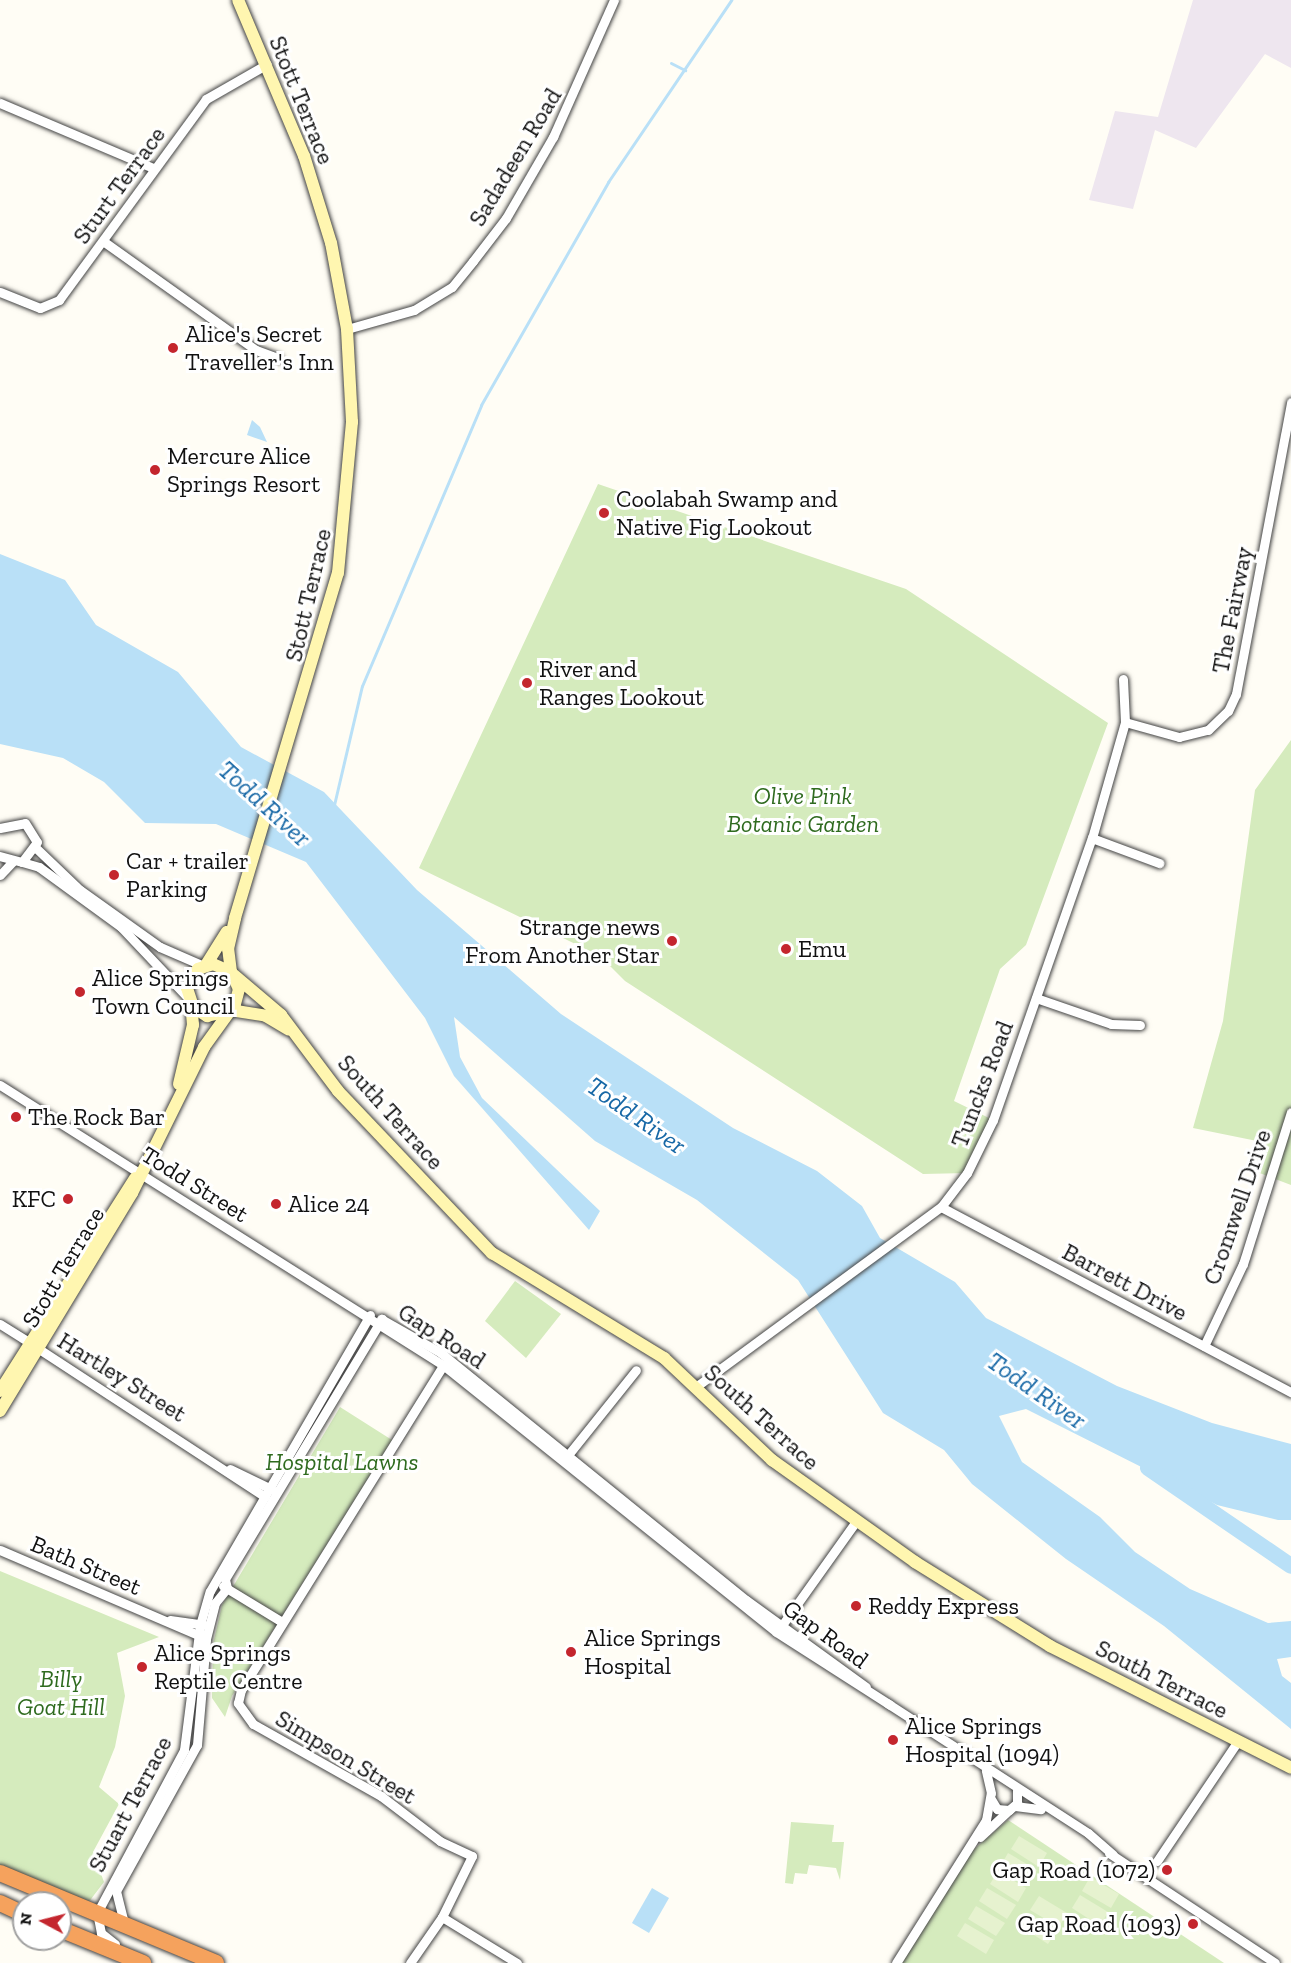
<!DOCTYPE html>
<style>
body{margin:0}
#map{position:relative;width:1291px;height:1963px;overflow:hidden;background:#fffdf5;font-family:"Zilla Slab",serif}
div>[style]{position:absolute}
[style*='--x']{left:calc(var(--x)*1px);top:calc(var(--y)*1px);width:calc(var(--w)*1px);rotate:calc(var(--a)*1deg)}
.industrial>*{inset:0;background:#eee6ef}
.green>*{inset:0;background:#d5ebbd}
.pitch>*{inset:0;background:#e6f2cf}
.water>*{inset:0;background:#b9e0f7}
.stream>*{height:3px;margin:-1.5px;padding:0 1.5px;transform-origin:1.5px;border-radius:1.5px;background:#b9e0f7}
.river>*{height:16px;margin:-8px;padding:0 8px;transform-origin:8px;border-radius:8px;background:#b9e0f7}
.roads{filter:drop-shadow(0 0 2px #444) drop-shadow(0 0 2px #444)}
.street>*{height:9px;margin:-4.5px;padding:0 4.5px;transform-origin:4.5px;border-radius:4.5px;background:#fff}
.secondary>*{height:12px;margin:-6px;padding:0 6px;transform-origin:6px;border-radius:6px;background:#fff6b0}
.highway>*{height:16px;margin:-8px;padding:0 8px;transform-origin:8px;border-radius:8px;background:#f5a25d}
.dots>*{width:16px;height:16px;translate:-50% -50%;box-sizing:border-box;border:3px solid #fff;border-radius:50%}
span{translate:-50% -50%;white-space:nowrap;text-align:center;line-height:1.15;-webkit-text-stroke:6px #fff;paint-order:stroke}
.street-label{font-size:24px;color:#111}
.poi-label{font-size:24px;color:#111}
.left{translate:0 -50%;text-align:left}
.right{translate:-100% -50%;text-align:right}
.park-label{font-size:24px;color:#2f6b1f;font-style:italic}
.water-label{font-size:26px;color:#1768a6;font-style:italic}
.north{position:absolute;left:12px;top:1891px;width:60px;height:60px;box-sizing:border-box;background:#fff;border:2px solid #a0a0a0;border-radius:50%;rotate:277deg;font-size:16px;font-weight:700;line-height:24px;text-align:center;color:#111}
.north::after{content:'';display:block;margin:auto;width:21px;height:27px;background:#c4262e;clip-path:polygon(50% 0,100% 100%,50% 72%,0 100%)}
</style>
<div id="map">
<div class="industrial">
<div style="clip-path:polygon(1193px 0,1291px 0,1291px 68px,1265px 54px,1196px 148px,1155px 130px,1133px 209px,1089px 200px,1115px 111px,1158px 117px)"></div>
</div>
<div class="green">
<div style="clip-path:polygon(598px 484px,906px 589px,1108px 723px,1026px 945px,1000px 969px,954px 1101px,993px 1120px,967px 1173px,923px 1174px,625px 981px,600px 956px,419px 868px)"></div>
<div style="clip-path:polygon(1291px 740px,1291px 1185px,1257px 1172px,1257px 1141px,1193px 1128px,1223px 1021px,1255px 790px)"></div>
<div style="clip-path:polygon(515px 1281px,561px 1314px,526px 1358px,485px 1321px)"></div>
<div style="clip-path:polygon(340px 1407px,392px 1440px,232px 1696px,225px 1717px,212px 1698px,213px 1644px,222px 1605px)"></div>
<div style="clip-path:polygon(0 1571px,159px 1637px,117px 1653px,125px 1696px,115px 1747px,99px 1787px,119px 1804px,93px 1852px,104px 1882px,88px 1903px,0 1870px)"></div>
<div style="clip-path:polygon(1008px 1820px,1224px 1963px,896px 1963px,958px 1863px)"></div>
<div style="clip-path:polygon(791px 1822px,834px 1825px,832px 1842px,844px 1842px,840px 1880px,836px 1868px,809px 1865px,807px 1874px,795px 1873px,793px 1884px,785px 1883px)"></div>
</div>
<div class="pitch">
<div style="clip-path:polygon(1019px 1836px,1047px 1853px,1039px 1867px,1011px 1849px)"></div>
<div style="clip-path:polygon(1008px 1853px,1037px 1870px,1028px 1884px,1000px 1867px)"></div>
<div style="clip-path:polygon(998px 1871px,1026px 1888px,1018px 1902px,990px 1884px)"></div>
<div style="clip-path:polygon(1090px 1877px,1119px 1894px,1111px 1908px,1082px 1891px)"></div>
<div style="clip-path:polygon(987px 1888px,1016px 1905px,1007px 1919px,979px 1901px)"></div>
<div style="clip-path:polygon(1080px 1895px,1108px 1912px,1100px 1926px,1072px 1908px)"></div>
<div style="clip-path:polygon(1039px 1896px,1067px 1913px,1059px 1927px,1030px 1910px)"></div>
<div style="clip-path:polygon(976px 1906px,1005px 1923px,996px 1936px,968px 1919px)"></div>
<div style="clip-path:polygon(1028px 1913px,1057px 1930px,1048px 1944px,1020px 1926px)"></div>
<div style="clip-path:polygon(965px 1923px,994px 1940px,986px 1954px,957px 1936px)"></div>
</div>
<div class="water">
<div style="clip-path:polygon(252px 420px,260px 427px,267px 442px,247px 435px)"></div>
<div style="clip-path:polygon(0 554px,65px 580px,96px 625px,178px 672px,241px 747px,324px 792px,417px 890px,561px 1014px,733px 1128px,817px 1171px,862px 1206px,880px 1238px,955px 1282px,986px 1318px,1117px 1386px,1212px 1423px,1291px 1444px,1291px 1520px,1278px 1520px,1217px 1505px,1026px 1409px,999px 1416px,1022px 1462px,1100px 1517px,1135px 1552px,1190px 1589px,1268px 1623px,1291px 1621px,1291px 1657px,1277px 1659px,1282px 1676px,1291px 1683px,1291px 1729px,1164px 1626px,1066px 1559px,972px 1484px,944px 1450px,883px 1413px,798px 1280px,697px 1200px,595px 1141px,454px 1017px,460px 1057px,482px 1098px,600px 1211px,589px 1230px,454px 1076px,425px 1018px,306px 862px,216px 824px,145px 823px,104px 782px,63px 758px,0 744px)"></div>
<div style="clip-path:polygon(652px 1888px,669px 1898px,649px 1933px,632px 1923px)"></div>
</div>
<div class="stream">
<div style="--x:671;--y:63;--w:16;--a:27"></div>
<div style="--x:334;--y:805;--w:122;--a:-76.8"></div>
<div style="--x:362;--y:686;--w:305;--a:-67"></div>
<div style="--x:481;--y:405;--w:257;--a:-60.3"></div>
<div style="--x:608;--y:182;--w:220;--a:-55.9"></div>
</div>
<div class="river">
<div style="--x:1148;--y:1468;--w:173;--a:34.4"></div>
</div>
<div class="roads">
<div class="street">
<div style="--x:0;--y:103;--w:166;--a:23"></div>
<div style="--x:103;--y:241;--w:188;--a:35.5"></div>
<div style="--x:256;--y:350;--w:23;--a:20"></div>
<div style="--x:0;--y:292;--w:43;--a:21.8"></div>
<div style="--x:40;--y:308;--w:21;--a:-23"></div>
<div style="--x:59;--y:300;--w:249;--a:-53.8"></div>
<div style="--x:206;--y:99;--w:70;--a:-29.8"></div>
<div style="--x:347;--y:329;--w:70;--a:-15.8"></div>
<div style="--x:414;--y:310;--w:44;--a:-31.2"></div>
<div style="--x:452;--y:287;--w:33;--a:-51"></div>
<div style="--x:473;--y:261;--w:54;--a:-52.5"></div>
<div style="--x:506;--y:218;--w:94;--a:-59.9"></div>
<div style="--x:553;--y:137;--w:150;--a:-66"></div>
<div style="--x:1125;--y:722;--w:56;--a:15.5"></div>
<div style="--x:1179;--y:737;--w:30;--a:-14"></div>
<div style="--x:1208;--y:730;--w:28;--a:-44"></div>
<div style="--x:1228;--y:711;--w:19;--a:-65"></div>
<div style="--x:1236;--y:694;--w:297;--a:-79.3"></div>
<div style="--x:0;--y:828;--w:25;--a:-11"></div>
<div style="--x:25;--y:823;--w:22;--a:58"></div>
<div style="--x:37;--y:842;--w:25;--a:127"></div>
<div style="--x:22;--y:862;--w:23;--a:-165"></div>
<div style="--x:1092;--y:838;--w:72;--a:20.5"></div>
<div style="--x:36;--y:848;--w:61;--a:43.7"></div>
<div style="--x:80;--y:890;--w:98;--a:35.5"></div>
<div style="--x:160;--y:947;--w:48;--a:23.4"></div>
<div style="--x:22;--y:862;--w:18;--a:16"></div>
<div style="--x:39;--y:867;--w:102;--a:36.2"></div>
<div style="--x:121;--y:927;--w:99;--a:46.6"></div>
<div style="--x:0;--y:875;--w:18;--a:-47"></div>
<div style="--x:1036;--y:998;--w:79;--a:19.1"></div>
<div style="--x:1111;--y:1024;--w:29;--a:2"></div>
<div style="--x:0;--y:1085;--w:524;--a:32.3"></div>
<div style="--x:443;--y:1365;--w:427;--a:38.7"></div>
<div style="--x:776;--y:1632;--w:135;--a:32.6"></div>
<div style="--x:941;--y:1207;--w:396;--a:27.9"></div>
<div style="--x:381;--y:1319;--w:69;--a:29.5"></div>
<div style="--x:441;--y:1353;--w:392;--a:39"></div>
<div style="--x:746;--y:1600;--w:148;--a:35.9"></div>
<div style="--x:0;--y:1324;--w:36;--a:32"></div>
<div style="--x:1204;--y:1346;--w:91;--a:-64.6"></div>
<div style="--x:1243;--y:1264;--w:159;--a:-72.5"></div>
<div style="--x:39;--y:1349;--w:270;--a:33.2"></div>
<div style="--x:697;--y:1386;--w:303;--a:-36.3"></div>
<div style="--x:941;--y:1207;--w:43;--a:-52.6"></div>
<div style="--x:967;--y:1173;--w:59;--a:-63.9"></div>
<div style="--x:993;--y:1120;--w:299;--a:-70.7"></div>
<div style="--x:1092;--y:838;--w:121;--a:-74.1"></div>
<div style="--x:1125;--y:722;--w:43;--a:-92.7"></div>
<div style="--x:564;--y:1460;--w:115;--a:-51.3"></div>
<div style="--x:230;--y:1469;--w:46;--a:26"></div>
<div style="--x:0;--y:1550;--w:219;--a:23.2"></div>
<div style="--x:223;--y:1586;--w:69;--a:31.4"></div>
<div style="--x:170;--y:1620;--w:34;--a:8"></div>
<div style="--x:780;--y:1628;--w:133;--a:-54.5"></div>
<div style="--x:887;--y:1703;--w:239;--a:32.9"></div>
<div style="--x:1088;--y:1833;--w:33;--a:41"></div>
<div style="--x:991;--y:1799;--w:12;--a:59"></div>
<div style="--x:997;--y:1809;--w:12;--a:5"></div>
<div style="--x:1009;--y:1810;--w:11;--a:-41"></div>
<div style="--x:1017;--y:1803;--w:13;--a:-90"></div>
<div style="--x:1015;--y:1806;--w:26;--a:7"></div>
<div style="--x:980;--y:1837;--w:40;--a:-43"></div>
<div style="--x:1109;--y:1853;--w:199;--a:33.5"></div>
<div style="--x:1157;--y:1861;--w:145;--a:-56"></div>
<div style="--x:442;--y:1917;--w:88;--a:31.5"></div>
<div style="--x:124;--y:1923;--w:33;--a:-104"></div>
<div style="--x:116;--y:1891;--w:167;--a:-61"></div>
<div style="--x:197;--y:1745;--w:106;--a:-85.1"></div>
<div style="--x:206;--y:1639;--w:37;--a:-76"></div>
<div style="--x:215;--y:1603;--w:19;--a:-51"></div>
<div style="--x:227;--y:1588;--w:9;--a:-103"></div>
<div style="--x:225;--y:1579;--w:304;--a:-58.9"></div>
<div style="--x:115;--y:1944;--w:18;--a:-142"></div>
<div style="--x:101;--y:1933;--w:20;--a:-101"></div>
<div style="--x:97;--y:1913;--w:185;--a:-61.9"></div>
<div style="--x:184;--y:1750;--w:126;--a:-82.7"></div>
<div style="--x:200;--y:1625;--w:35;--a:-74"></div>
<div style="--x:210;--y:1591;--w:319;--a:-59.9"></div>
<div style="--x:410;--y:1963;--w:56;--a:-55.2"></div>
<div style="--x:442;--y:1917;--w:68;--a:-63.8"></div>
<div style="--x:472;--y:1856;--w:35;--a:-155"></div>
<div style="--x:440;--y:1841;--w:74;--a:-142.7"></div>
<div style="--x:381;--y:1796;--w:147;--a:-150.6"></div>
<div style="--x:253;--y:1724;--w:26;--a:-126"></div>
<div style="--x:238;--y:1703;--w:13;--a:-77"></div>
<div style="--x:241;--y:1690;--w:383;--a:-58.1"></div>
<div style="--x:896;--y:1963;--w:169;--a:-57.8"></div>
<div style="--x:986;--y:1820;--w:27;--a:-80"></div>
<div style="--x:991;--y:1793;--w:23;--a:-103"></div>
</div>
<div class="secondary">
<div style="--x:206;--y:965;--w:39;--a:-58"></div>
<div style="--x:231;--y:972;--w:23;--a:-97"></div>
<div style="--x:228;--y:949;--w:32;--a:-77"></div>
<div style="--x:235;--y:918;--w:360;--a:-73.4"></div>
<div style="--x:338;--y:573;--w:152;--a:-84.7"></div>
<div style="--x:352;--y:422;--w:93;--a:-93.1"></div>
<div style="--x:347;--y:329;--w:87;--a:-100.5"></div>
<div style="--x:331;--y:243;--w:91;--a:-107.2"></div>
<div style="--x:304;--y:156;--w:169;--a:-112.9"></div>
<div style="--x:234;--y:975;--w:62;--a:40.4"></div>
<div style="--x:281;--y:1015;--w:95;--a:53.1"></div>
<div style="--x:338;--y:1091;--w:224;--a:46.5"></div>
<div style="--x:492;--y:1253;--w:202;--a:31.4"></div>
<div style="--x:664;--y:1358;--w:149;--a:43.4"></div>
<div style="--x:772;--y:1460;--w:176;--a:35.5"></div>
<div style="--x:915;--y:1562;--w:159;--a:31.9"></div>
<div style="--x:1050;--y:1646;--w:270;--a:26.8"></div>
<div style="--x:230;--y:1010;--w:36;--a:9"></div>
<div style="--x:266;--y:1016;--w:26;--a:31"></div>
<div style="--x:179;--y:1084;--w:61;--a:-76.7"></div>
<div style="--x:193;--y:1025;--w:21;--a:-95"></div>
<div style="--x:0;--y:1391;--w:252;--a:-57.6"></div>
<div style="--x:0;--y:1411;--w:255;--a:-58.8"></div>
<div style="--x:132;--y:1193;--w:163;--a:-63.7"></div>
<div style="--x:204;--y:1047;--w:53;--a:-54.2"></div>
<div style="--x:235;--y:1004;--w:16;--a:-75"></div>
<div style="--x:239;--y:989;--w:19;--a:-115"></div>
<div style="--x:231;--y:972;--w:20;--a:-156"></div>
<div style="--x:213;--y:964;--w:16;--a:162"></div>
<div style="--x:198;--y:969;--w:22;--a:120"></div>
<div style="--x:187;--y:988;--w:20;--a:72"></div>
<div style="--x:193;--y:1007;--w:17;--a:33"></div>
<div style="--x:207;--y:1016;--w:23;--a:-13"></div>
</div>
<div class="highway">
<div style="--x:0;--y:1873;--w:234;--a:22.6"></div>
<div style="--x:0;--y:1903;--w:26;--a:25"></div>
<div style="--x:60;--y:1929;--w:90;--a:22.3"></div>
</div>
</div>
<div class="dots">
<div style="left:173px;top:348px;background:#c4262e"></div>
<div style="left:155px;top:470px;background:#c4262e"></div>
<div style="left:604px;top:513px;background:#c4262e"></div>
<div style="left:527px;top:683px;background:#c4262e"></div>
<div style="left:114px;top:875px;background:#c4262e"></div>
<div style="left:672px;top:941px;background:#c4262e"></div>
<div style="left:786px;top:949px;background:#c4262e"></div>
<div style="left:80px;top:992px;background:#c4262e"></div>
<div style="left:16px;top:1117px;background:#c4262e"></div>
<div style="left:68px;top:1199px;background:#c4262e"></div>
<div style="left:276px;top:1204px;background:#c4262e"></div>
<div style="left:856px;top:1606px;background:#c4262e"></div>
<div style="left:571px;top:1652px;background:#c4262e"></div>
<div style="left:142px;top:1667px;background:#c4262e"></div>
<div style="left:893px;top:1740px;background:#c4262e"></div>
<div style="left:1167px;top:1870px;background:#c4262e"></div>
<div style="left:1193px;top:1924px;background:#c4262e"></div>
</div>
<div class="street-label">
<span style="left:302px;top:100px;rotate:68deg">Stott Terrace</span>
<span style="left:515px;top:157px;rotate:-59deg">Sadadeen Road</span>
<span style="left:119px;top:185px;rotate:-54deg">Sturt Terrace</span>
<span style="left:308px;top:595px;rotate:-77deg">Stott Terrace</span>
<span style="left:1232px;top:610px;rotate:-79deg">The Fairway</span>
<span style="left:982px;top:1084px;rotate:-69deg">Tuncks Road</span>
<span style="left:391px;top:1112px;rotate:48deg">South Terrace</span>
<span style="left:195px;top:1184px;rotate:32deg">Todd Street</span>
<span style="left:1237px;top:1207px;rotate:-71deg">Cromwell Drive</span>
<span style="left:63px;top:1267px;rotate:-59deg">Stott Terrace</span>
<span style="left:1125px;top:1282px;rotate:28deg">Barrett Drive</span>
<span style="left:442px;top:1336px;rotate:33deg">Gap Road</span>
<span style="left:122px;top:1377px;rotate:32deg">Hartley Street</span>
<span style="left:762px;top:1417px;rotate:42deg">South Terrace</span>
<span style="left:86px;top:1565px;rotate:23deg">Bath Street</span>
<span style="left:826px;top:1634px;rotate:36deg">Gap Road</span>
<span style="left:1162px;top:1679px;rotate:27deg">South Terrace</span>
<span style="left:346px;top:1757px;rotate:31deg">Simpson Street</span>
<span style="left:130px;top:1804px;rotate:-62deg">Stuart Terrace</span>
</div>
<div class="poi-label">
<span class="left" style="left:185px;top:348px">Alice's Secret<br>Traveller's Inn</span>
<span class="left" style="left:167px;top:470px">Mercure Alice<br>Springs Resort</span>
<span class="left" style="left:616px;top:513px">Coolabah Swamp and<br>Native Fig Lookout</span>
<span class="left" style="left:539px;top:683px">River and<br>Ranges Lookout</span>
<span class="left" style="left:126px;top:875px">Car + trailer<br>Parking</span>
<span class="right" style="left:660px;top:941px">Strange news<br>From Another Star</span>
<span class="left" style="left:798px;top:949px">Emu</span>
<span class="left" style="left:92px;top:992px">Alice Springs<br>Town Council</span>
<span class="left" style="left:28px;top:1117px">The Rock Bar</span>
<span class="right" style="left:56px;top:1199px">KFC</span>
<span class="left" style="left:288px;top:1204px">Alice 24</span>
<span class="left" style="left:868px;top:1606px">Reddy Express</span>
<span class="left" style="left:584px;top:1652px">Alice Springs<br>Hospital</span>
<span class="left" style="left:154px;top:1667px">Alice Springs<br>Reptile Centre</span>
<span class="left" style="left:905px;top:1740px">Alice Springs<br>Hospital (1094)</span>
<span class="right" style="left:1155px;top:1870px">Gap Road (1072)</span>
<span class="right" style="left:1181px;top:1924px">Gap Road (1093)</span>
</div>
<div class="park-label">
<span style="left:803px;top:810px">Olive Pink<br>Botanic Garden</span>
<span style="left:342px;top:1462px">Hospital Lawns</span>
<span style="left:61px;top:1693px">Billy<br>Goat Hill</span>
</div>
<div class="water-label">
<span style="left:264px;top:804px;rotate:42deg">Todd River</span>
<span style="left:636px;top:1116px;rotate:35deg">Todd River</span>
<span style="left:1036px;top:1391px;rotate:35deg">Todd River</span>
</div>
<div class="north">N</div>
</div>
